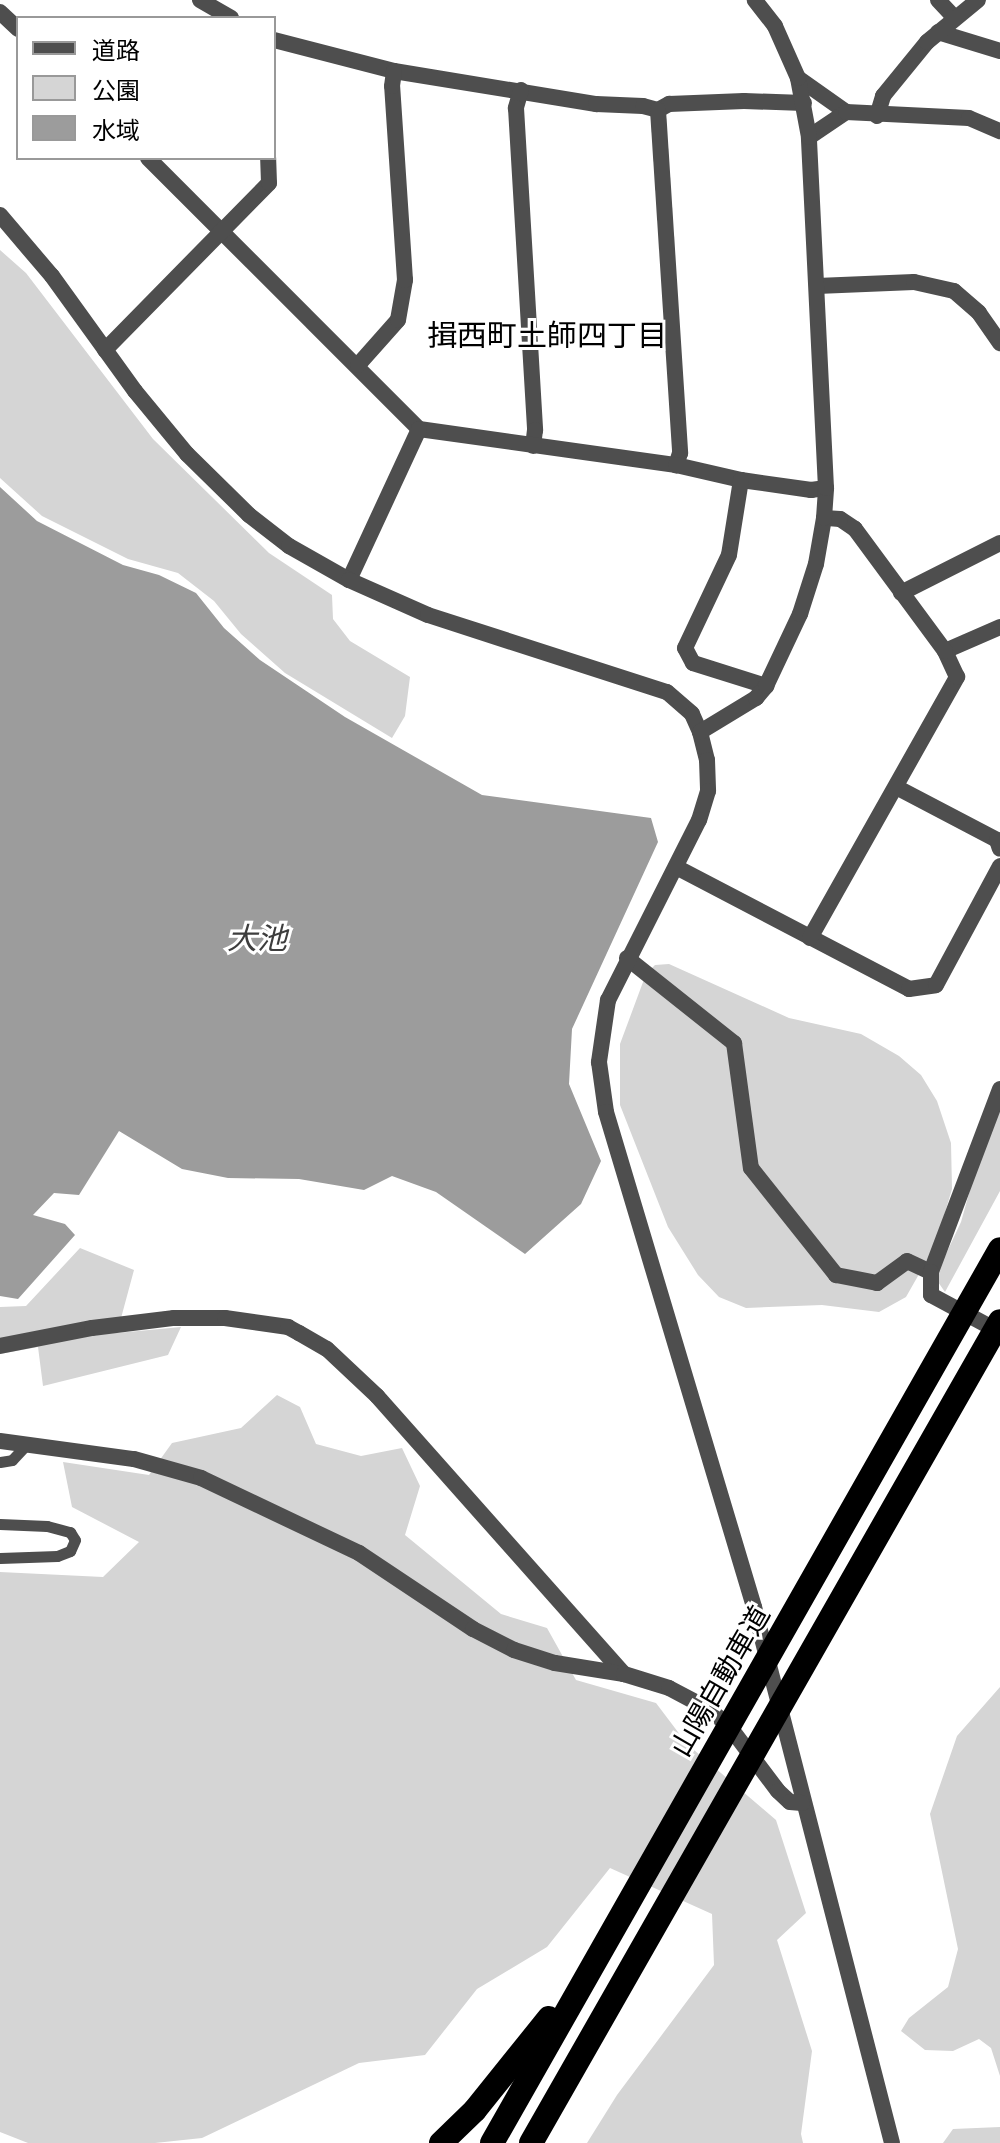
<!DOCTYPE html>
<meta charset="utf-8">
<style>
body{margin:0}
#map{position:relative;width:1000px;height:2143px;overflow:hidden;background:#fff;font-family:"Asap Condensed","Noto Sans JP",sans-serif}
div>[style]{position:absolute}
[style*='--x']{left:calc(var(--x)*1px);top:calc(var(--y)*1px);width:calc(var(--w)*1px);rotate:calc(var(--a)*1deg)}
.green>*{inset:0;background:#d5d5d5}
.water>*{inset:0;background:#9c9c9c}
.service>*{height:11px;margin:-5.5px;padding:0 5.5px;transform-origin:5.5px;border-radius:5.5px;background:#4e4e4e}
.minor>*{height:16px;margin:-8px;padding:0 8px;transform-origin:8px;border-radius:8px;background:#4e4e4e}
.tertiary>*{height:16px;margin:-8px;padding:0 8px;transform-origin:8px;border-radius:8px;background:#4e4e4e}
.motorway>*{height:24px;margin:-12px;padding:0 12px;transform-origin:12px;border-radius:12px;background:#000}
span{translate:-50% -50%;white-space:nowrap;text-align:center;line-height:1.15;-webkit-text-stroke:6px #fff;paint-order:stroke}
.street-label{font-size:28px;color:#000}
.neighbourhood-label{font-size:30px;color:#000}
.water-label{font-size:30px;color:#3d3d3d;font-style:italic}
.legend{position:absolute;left:16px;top:16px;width:260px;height:144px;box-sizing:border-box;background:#fff;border:2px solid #999;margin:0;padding:10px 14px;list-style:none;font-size:24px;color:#000}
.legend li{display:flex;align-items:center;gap:16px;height:40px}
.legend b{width:40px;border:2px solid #999}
</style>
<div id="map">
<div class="green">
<div style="clip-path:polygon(0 250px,26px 273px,153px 439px,269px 553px,332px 595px,333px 619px,350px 641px,410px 677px,405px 716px,392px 738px,285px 673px,241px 634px,214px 601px,178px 573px,128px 559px,42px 516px,0 478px)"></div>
<div style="clip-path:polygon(669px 964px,789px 1018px,861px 1034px,899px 1056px,921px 1075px,937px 1101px,951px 1143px,952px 1189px,935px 1246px,906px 1297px,879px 1312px,822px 1305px,746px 1308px,719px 1297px,698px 1275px,668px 1227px,620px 1105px,620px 1044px,646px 974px,655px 965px)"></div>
<div style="clip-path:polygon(1000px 1108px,1000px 1191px,945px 1292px,938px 1282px,938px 1271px,961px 1222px,975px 1172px)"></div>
<div style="clip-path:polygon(80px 1248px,134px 1270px,117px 1333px,181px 1327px,168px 1355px,43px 1386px,38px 1347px,0 1354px,0 1307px,26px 1306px)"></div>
<div style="clip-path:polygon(277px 1395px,300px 1407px,316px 1444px,361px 1456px,402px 1448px,420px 1486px,405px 1535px,501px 1614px,547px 1628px,576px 1680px,656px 1703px,687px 1744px,776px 1820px,806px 1913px,777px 1940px,812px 2051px,801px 2134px,803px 2143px,587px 2143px,617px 2095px,714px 1965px,712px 1914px,610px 1868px,547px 1947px,477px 1989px,425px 2055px,359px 2063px,202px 2138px,155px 2143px,28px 2143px,0 2132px,0 1572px,103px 1577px,139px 1542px,72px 1507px,63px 1462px,149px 1475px,172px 1443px,241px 1428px)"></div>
<div style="clip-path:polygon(1000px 1687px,1000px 2076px,991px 2048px,979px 2039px,953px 2051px,925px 2050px,901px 2031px,909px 2018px,948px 1987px,958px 1949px,930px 1814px,957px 1736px)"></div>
<div style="clip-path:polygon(1000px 2127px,1000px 2143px,943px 2143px,953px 2129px)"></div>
</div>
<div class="water">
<div style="clip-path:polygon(0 487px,37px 521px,123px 565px,159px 575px,196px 593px,224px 628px,260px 660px,345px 717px,482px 795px,651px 818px,658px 842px,572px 1029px,569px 1084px,601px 1161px,581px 1204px,525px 1254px,436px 1192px,392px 1176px,364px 1190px,299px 1179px,228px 1178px,182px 1169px,119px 1131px,79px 1195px,54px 1193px,33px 1215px,65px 1224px,75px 1235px,18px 1299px,0 1296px)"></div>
</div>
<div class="service">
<div style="--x:0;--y:1462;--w:12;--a:-9"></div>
<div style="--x:12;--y:1460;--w:23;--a:-47"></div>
<div style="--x:0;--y:1524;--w:47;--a:2.4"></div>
<div style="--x:47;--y:1526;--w:24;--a:15"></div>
<div style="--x:70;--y:1532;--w:9;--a:58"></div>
<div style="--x:75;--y:1540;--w:12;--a:114"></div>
<div style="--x:70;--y:1551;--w:14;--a:159"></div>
<div style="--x:57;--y:1556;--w:57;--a:178"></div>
</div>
<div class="minor">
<div style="--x:200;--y:0;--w:36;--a:30"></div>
<div style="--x:938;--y:0;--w:23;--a:47"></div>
<div style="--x:0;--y:12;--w:25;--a:43"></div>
<div style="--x:938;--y:32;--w:65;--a:17"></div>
<div style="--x:274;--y:40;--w:124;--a:14.5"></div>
<div style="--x:394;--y:71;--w:205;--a:9.3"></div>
<div style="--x:596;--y:104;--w:47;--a:2.4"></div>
<div style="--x:643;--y:106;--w:16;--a:15"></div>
<div style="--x:658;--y:110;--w:13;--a:-29"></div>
<div style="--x:669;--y:104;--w:75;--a:-2.3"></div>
<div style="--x:744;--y:101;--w:60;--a:1.9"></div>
<div style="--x:798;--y:78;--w:59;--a:35.3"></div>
<div style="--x:521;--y:90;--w:19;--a:106"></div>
<div style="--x:516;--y:108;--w:323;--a:86.6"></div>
<div style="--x:535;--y:430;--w:16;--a:97"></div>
<div style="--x:658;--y:110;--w:344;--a:86.3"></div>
<div style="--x:680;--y:453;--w:13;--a:108"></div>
<div style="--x:877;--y:116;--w:21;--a:-73"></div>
<div style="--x:883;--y:96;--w:70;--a:-50.8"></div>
<div style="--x:927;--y:42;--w:66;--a:-39.5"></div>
<div style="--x:809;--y:137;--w:45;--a:-34"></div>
<div style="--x:846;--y:112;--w:123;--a:2.8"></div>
<div style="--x:969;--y:118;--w:34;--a:23"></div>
<div style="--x:148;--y:158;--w:383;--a:45"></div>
<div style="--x:419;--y:429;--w:260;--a:8"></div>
<div style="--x:676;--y:465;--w:67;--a:13"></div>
<div style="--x:741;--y:480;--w:71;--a:8.1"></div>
<div style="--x:811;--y:490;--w:15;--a:-8"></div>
<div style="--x:817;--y:286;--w:97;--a:-2.4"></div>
<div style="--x:914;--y:282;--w:41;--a:12.7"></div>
<div style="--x:954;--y:291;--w:33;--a:41"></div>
<div style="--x:979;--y:313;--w:37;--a:55"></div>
<div style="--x:105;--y:350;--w:234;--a:-45.5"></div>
<div style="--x:269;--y:183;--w:25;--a:-92"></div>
<div style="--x:358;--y:365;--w:60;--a:-48.4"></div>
<div style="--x:398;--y:320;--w:41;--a:-80.1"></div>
<div style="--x:405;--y:280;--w:194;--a:-93.8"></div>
<div style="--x:392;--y:86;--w:15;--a:-82"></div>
<div style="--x:741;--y:480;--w:76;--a:99.1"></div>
<div style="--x:729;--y:555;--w:103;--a:115.3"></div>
<div style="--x:685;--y:648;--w:17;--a:62"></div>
<div style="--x:693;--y:663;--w:77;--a:17.5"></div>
<div style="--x:349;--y:580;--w:166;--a:-65.1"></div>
<div style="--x:901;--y:593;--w:111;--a:-26.8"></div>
<div style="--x:945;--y:651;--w:60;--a:-23.6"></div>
<div style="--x:896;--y:787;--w:114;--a:27.7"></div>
<div style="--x:997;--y:840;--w:9;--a:72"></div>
<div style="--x:676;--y:867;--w:263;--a:27.6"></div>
<div style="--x:909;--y:989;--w:27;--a:-8"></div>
<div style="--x:936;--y:985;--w:135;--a:-61.7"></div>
<div style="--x:810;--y:938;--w:300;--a:-60.6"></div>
<div style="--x:957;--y:677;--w:29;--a:-115"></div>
<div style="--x:945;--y:651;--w:152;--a:-126.4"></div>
<div style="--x:855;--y:529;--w:18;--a:-146"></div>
<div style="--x:840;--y:519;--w:16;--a:-176"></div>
<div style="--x:627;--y:958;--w:137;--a:38.5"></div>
<div style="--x:734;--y:1043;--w:126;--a:82.3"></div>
<div style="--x:751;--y:1168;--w:137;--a:51.5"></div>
<div style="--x:836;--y:1275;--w:42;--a:11"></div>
<div style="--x:877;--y:1283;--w:37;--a:-36"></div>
<div style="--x:907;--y:1261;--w:26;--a:25"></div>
<div style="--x:1000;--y:1089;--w:196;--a:110.7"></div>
<div style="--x:931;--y:1272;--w:23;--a:90"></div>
<div style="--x:931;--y:1295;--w:78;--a:28.2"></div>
<div style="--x:0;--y:1346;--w:94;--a:-11.1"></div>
<div style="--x:92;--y:1328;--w:83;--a:-7"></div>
<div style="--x:174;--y:1318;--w:51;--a:0"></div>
<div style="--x:225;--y:1318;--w:64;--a:8.1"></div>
<div style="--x:288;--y:1327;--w:13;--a:29"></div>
<div style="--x:299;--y:1333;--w:32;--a:30"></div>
<div style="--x:327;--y:1349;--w:69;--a:43.2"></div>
<div style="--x:377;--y:1396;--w:372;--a:48.4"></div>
</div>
<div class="tertiary">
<div style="--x:0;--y:215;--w:80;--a:49.6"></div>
<div style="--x:52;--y:276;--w:142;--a:54.2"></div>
<div style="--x:135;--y:391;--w:82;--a:50.5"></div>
<div style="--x:187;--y:454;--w:87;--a:44.5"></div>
<div style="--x:249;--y:515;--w:51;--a:37.8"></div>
<div style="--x:289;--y:546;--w:69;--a:29.5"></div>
<div style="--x:349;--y:580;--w:86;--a:23.9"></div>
<div style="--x:428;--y:615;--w:251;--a:17.9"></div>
<div style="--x:667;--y:692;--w:33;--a:41"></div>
<div style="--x:692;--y:714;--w:20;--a:66"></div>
<div style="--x:700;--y:732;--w:29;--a:76"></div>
<div style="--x:707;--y:760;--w:31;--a:88"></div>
<div style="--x:708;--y:791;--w:30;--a:107"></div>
<div style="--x:699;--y:820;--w:202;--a:116.8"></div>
<div style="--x:608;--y:1000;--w:63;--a:98.3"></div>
<div style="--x:599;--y:1062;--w:50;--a:82"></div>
<div style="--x:606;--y:1112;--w:517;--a:73.35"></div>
<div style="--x:754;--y:1607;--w:553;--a:75.56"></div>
<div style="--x:700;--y:732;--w:66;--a:-31.3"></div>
<div style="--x:756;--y:698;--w:16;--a:-50"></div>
<div style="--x:766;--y:686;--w:80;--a:-64.7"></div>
<div style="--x:800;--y:614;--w:52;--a:-72.3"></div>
<div style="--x:816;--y:564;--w:47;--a:-80.1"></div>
<div style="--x:824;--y:518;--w:30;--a:-86"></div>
<div style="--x:826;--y:488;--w:351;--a:-92.8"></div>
<div style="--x:809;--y:137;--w:60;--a:-100.6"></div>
<div style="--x:798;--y:78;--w:57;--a:-113.9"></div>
<div style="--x:775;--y:26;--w:33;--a:-128"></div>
<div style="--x:0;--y:1441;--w:135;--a:7.7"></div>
<div style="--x:134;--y:1459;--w:70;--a:15.8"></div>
<div style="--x:201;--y:1478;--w:175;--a:25.4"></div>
<div style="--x:359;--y:1553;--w:137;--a:33.7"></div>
<div style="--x:473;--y:1629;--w:46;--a:27.1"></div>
<div style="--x:514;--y:1650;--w:43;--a:17.6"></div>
<div style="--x:555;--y:1663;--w:70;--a:9.1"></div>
<div style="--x:624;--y:1674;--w:47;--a:17.3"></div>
<div style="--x:669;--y:1688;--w:43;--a:27.8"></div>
<div style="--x:707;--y:1708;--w:28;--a:39"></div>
<div style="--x:729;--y:1726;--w:81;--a:53"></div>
<div style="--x:778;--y:1791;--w:16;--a:43"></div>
<div style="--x:790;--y:1802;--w:12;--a:5"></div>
</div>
<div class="motorway">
<div style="--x:441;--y:2143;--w:47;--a:-44.1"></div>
<div style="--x:475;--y:2110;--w:118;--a:-51.2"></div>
<div style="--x:492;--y:2143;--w:1028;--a:-60.39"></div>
<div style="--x:531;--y:2143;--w:946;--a:-60.29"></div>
</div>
<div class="street-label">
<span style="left:720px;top:1681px;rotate:-60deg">山陽自動車道</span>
</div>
<div class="neighbourhood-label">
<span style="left:547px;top:335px">揖西町土師四丁目</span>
</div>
<div class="water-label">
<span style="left:257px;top:938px">大池</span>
</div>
<ul class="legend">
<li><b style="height:10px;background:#4e4e4e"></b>道路</li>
<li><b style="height:22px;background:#d5d5d5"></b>公園</li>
<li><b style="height:22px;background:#9c9c9c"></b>水域</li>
</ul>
</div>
